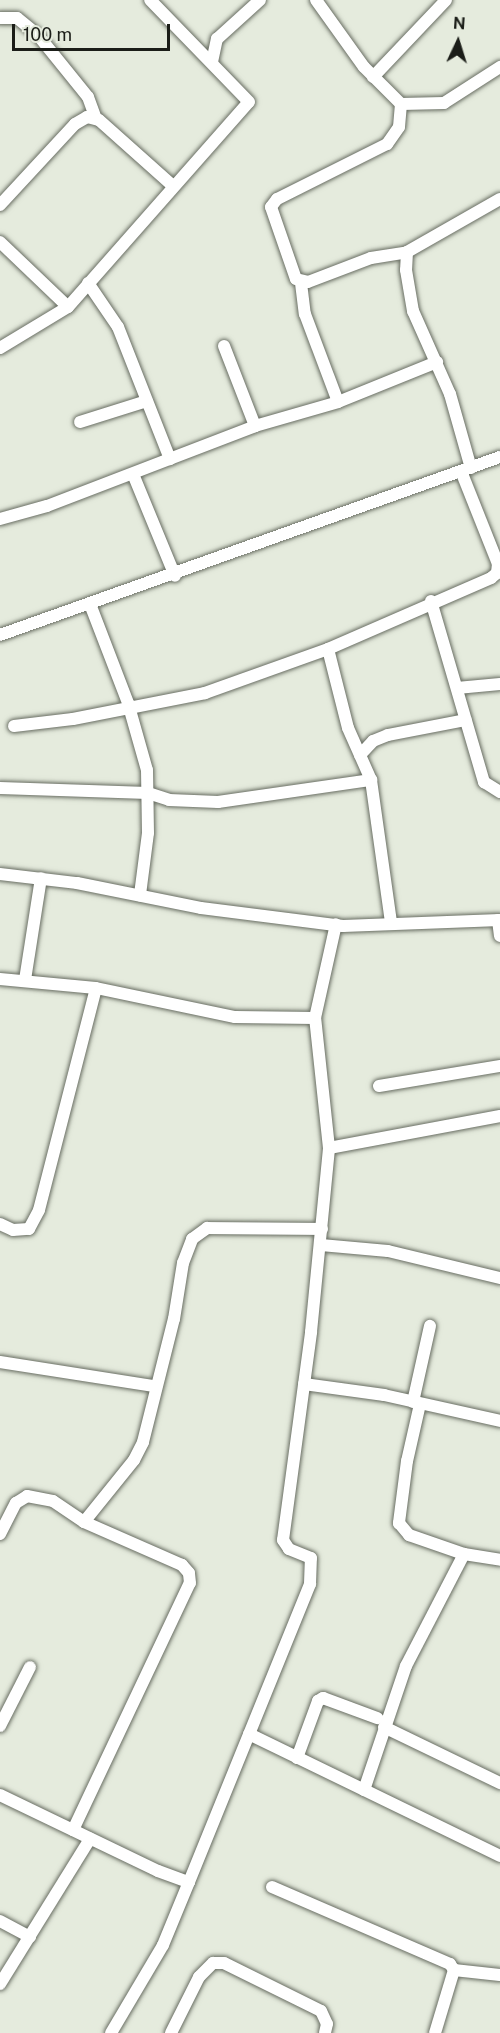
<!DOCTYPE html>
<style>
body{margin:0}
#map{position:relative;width:500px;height:2033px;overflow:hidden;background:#e5ebdd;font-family:"Public Sans",sans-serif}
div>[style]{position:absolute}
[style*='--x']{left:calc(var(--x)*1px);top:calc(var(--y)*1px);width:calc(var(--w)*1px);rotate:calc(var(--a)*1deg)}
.roads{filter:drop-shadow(0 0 2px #686d62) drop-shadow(0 0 2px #686d62)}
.street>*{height:12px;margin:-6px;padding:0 6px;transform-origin:6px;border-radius:6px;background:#fff}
span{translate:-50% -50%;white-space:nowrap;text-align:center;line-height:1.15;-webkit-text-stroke:4.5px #e5ebdd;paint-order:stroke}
.north{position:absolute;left:428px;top:12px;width:60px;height:60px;-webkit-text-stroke:4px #e5ebdd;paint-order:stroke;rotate:4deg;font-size:16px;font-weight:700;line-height:24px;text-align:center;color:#1b1d18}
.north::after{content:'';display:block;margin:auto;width:21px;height:27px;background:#1b1d18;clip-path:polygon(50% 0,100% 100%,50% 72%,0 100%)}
.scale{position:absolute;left:12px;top:24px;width:158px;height:27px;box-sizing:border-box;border:3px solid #1b1d18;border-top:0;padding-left:8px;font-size:18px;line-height:21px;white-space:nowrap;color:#1b1d18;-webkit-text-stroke:4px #e5ebdd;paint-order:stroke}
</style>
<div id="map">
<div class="roads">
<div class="street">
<div style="--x:316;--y:0;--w:82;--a:54.4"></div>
<div style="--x:364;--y:67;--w:52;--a:45"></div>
<div style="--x:401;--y:104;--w:43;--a:-1.3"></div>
<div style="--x:444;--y:103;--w:67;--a:-32.7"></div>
<div style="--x:0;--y:18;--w:17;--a:0"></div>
<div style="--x:17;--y:18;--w:26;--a:39"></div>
<div style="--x:37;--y:34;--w:81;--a:51"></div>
<div style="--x:88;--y:97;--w:23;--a:70"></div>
<div style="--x:212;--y:62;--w:24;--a:-78"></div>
<div style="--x:217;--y:39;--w:58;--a:-42.2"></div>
<div style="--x:373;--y:77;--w:106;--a:-46.5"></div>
<div style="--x:401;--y:104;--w:23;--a:95"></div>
<div style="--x:399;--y:127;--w:21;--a:125"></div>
<div style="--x:387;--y:144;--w:123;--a:153.4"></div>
<div style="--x:277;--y:199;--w:10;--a:127"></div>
<div style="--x:271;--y:207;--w:76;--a:70.9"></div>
<div style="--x:296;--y:279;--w:12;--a:14"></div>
<div style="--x:308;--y:282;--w:67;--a:-20.9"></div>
<div style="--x:371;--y:258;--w:36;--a:-9"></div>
<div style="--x:407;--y:252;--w:107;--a:-29.7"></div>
<div style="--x:0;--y:205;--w:110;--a:-47.2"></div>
<div style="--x:75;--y:124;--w:14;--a:-30"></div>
<div style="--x:87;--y:117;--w:12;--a:14"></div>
<div style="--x:99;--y:120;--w:98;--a:41.7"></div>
<div style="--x:0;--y:242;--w:94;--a:43.7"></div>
<div style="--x:407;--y:252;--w:18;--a:93"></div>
<div style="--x:406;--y:270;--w:42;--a:80.3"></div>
<div style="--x:413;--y:311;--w:91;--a:66"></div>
<div style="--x:450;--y:394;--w:77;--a:74.2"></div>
<div style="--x:88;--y:283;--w:53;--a:55.7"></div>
<div style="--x:118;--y:327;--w:142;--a:68.5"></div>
<div style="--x:301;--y:283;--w:31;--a:83"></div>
<div style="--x:305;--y:314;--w:94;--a:69.4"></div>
<div style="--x:224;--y:346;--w:86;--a:68.8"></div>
<div style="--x:0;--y:348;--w:79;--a:-31.1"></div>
<div style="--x:68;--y:307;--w:273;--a:-48.6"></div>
<div style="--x:249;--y:102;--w:142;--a:-134.1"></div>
<div style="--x:80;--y:422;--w:70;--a:-17.4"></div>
<div style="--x:133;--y:474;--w:110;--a:67.6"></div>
<div style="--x:0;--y:519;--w:49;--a:-15.5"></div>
<div style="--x:47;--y:506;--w:223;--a:-21"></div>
<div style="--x:255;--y:426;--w:86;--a:-16.1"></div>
<div style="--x:338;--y:402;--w:107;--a:-22"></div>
<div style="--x:431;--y:601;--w:189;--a:73.7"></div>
<div style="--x:484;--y:782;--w:19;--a:32"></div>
<div style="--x:90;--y:604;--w:106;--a:69"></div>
<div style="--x:128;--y:703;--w:70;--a:74.2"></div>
<div style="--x:147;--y:770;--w:63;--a:89.1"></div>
<div style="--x:148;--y:833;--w:63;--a:97.4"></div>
<div style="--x:0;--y:635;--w:531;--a:-19.6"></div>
<div style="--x:328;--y:649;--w:81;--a:75.8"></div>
<div style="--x:348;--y:728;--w:57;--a:66.1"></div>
<div style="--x:371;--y:780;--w:144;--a:82"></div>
<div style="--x:457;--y:688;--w:43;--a:-5.3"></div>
<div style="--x:14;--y:726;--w:59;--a:-6.8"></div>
<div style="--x:73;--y:719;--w:135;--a:-11.1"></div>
<div style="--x:205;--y:693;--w:131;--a:-19.7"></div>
<div style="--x:328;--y:649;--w:178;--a:-23.5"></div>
<div style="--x:491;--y:578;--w:8;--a:-40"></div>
<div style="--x:497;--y:573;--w:9;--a:-84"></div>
<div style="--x:498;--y:564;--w:100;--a:-111.7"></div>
<div style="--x:360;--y:755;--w:19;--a:-47"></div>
<div style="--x:373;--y:741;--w:16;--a:-22"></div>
<div style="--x:388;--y:735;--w:79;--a:-10.9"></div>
<div style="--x:0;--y:788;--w:148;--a:1.9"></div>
<div style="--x:148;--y:793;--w:22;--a:18"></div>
<div style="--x:169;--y:800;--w:49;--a:2.3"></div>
<div style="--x:218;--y:802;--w:155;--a:-8.2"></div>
<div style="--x:0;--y:874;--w:78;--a:6.7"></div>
<div style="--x:77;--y:883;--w:126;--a:11.4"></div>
<div style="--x:201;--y:908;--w:143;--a:7.2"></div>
<div style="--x:343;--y:926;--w:157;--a:-2.2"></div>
<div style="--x:498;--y:920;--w:16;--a:83"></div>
<div style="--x:0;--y:979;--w:96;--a:5.4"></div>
<div style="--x:96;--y:988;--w:142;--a:11.8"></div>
<div style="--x:235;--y:1017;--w:80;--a:0.7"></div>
<div style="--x:25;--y:980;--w:103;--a:-81.1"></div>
<div style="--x:379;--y:1086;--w:123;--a:-9.4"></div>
<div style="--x:329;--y:1148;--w:174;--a:-10.6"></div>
<div style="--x:0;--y:1224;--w:14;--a:25"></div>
<div style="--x:13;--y:1230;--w:16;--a:-4"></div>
<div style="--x:29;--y:1229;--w:21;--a:-62"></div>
<div style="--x:39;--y:1210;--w:229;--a:-75.6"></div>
<div style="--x:321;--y:1245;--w:67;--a:5.1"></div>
<div style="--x:388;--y:1251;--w:115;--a:13.6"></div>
<div style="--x:0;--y:1362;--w:156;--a:8.9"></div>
<div style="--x:304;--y:1384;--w:81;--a:7.8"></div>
<div style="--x:384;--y:1395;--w:119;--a:12.6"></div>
<div style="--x:413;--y:1402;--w:78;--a:-77.4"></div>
<div style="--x:420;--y:1404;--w:58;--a:102.8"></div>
<div style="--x:407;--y:1461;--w:63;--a:97.4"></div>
<div style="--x:399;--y:1523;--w:16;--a:50"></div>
<div style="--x:409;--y:1535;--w:58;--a:19.1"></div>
<div style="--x:464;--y:1554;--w:36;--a:9"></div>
<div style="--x:0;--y:1534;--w:35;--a:-63"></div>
<div style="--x:16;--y:1503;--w:13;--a:-32"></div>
<div style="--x:27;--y:1496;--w:26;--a:11"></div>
<div style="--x:53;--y:1501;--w:37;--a:34"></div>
<div style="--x:0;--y:1726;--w:66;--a:-63"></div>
<div style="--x:384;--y:1727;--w:129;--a:25.8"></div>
<div style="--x:249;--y:1734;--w:279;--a:25.9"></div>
<div style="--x:297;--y:1758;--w:61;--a:-69.8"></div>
<div style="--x:318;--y:1701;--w:6;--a:-31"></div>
<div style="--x:323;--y:1698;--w:58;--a:20.3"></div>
<div style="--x:364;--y:1790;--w:131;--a:-71.3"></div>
<div style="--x:406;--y:1666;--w:126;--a:-62.6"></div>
<div style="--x:0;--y:1795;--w:175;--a:25.7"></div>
<div style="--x:158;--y:1871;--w:33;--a:20"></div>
<div style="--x:189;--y:1882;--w:322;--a:-67.9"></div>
<div style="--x:310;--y:1584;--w:26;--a:-88"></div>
<div style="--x:311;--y:1558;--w:24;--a:-158"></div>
<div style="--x:289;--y:1549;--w:11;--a:-124"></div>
<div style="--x:283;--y:1540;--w:210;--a:-82.3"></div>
<div style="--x:311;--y:1332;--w:185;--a:-84.4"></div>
<div style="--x:329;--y:1148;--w:131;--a:-96.1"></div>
<div style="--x:315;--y:1018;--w:96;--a:-77.4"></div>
<div style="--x:73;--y:1830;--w:273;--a:-64.7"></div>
<div style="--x:190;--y:1583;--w:10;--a:-96"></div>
<div style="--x:189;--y:1573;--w:11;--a:-131"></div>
<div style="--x:182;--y:1565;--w:107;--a:-156.3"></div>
<div style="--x:84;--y:1522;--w:80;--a:-51.1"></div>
<div style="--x:134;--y:1460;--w:20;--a:-63"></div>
<div style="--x:143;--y:1442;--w:127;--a:-75.9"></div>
<div style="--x:174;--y:1319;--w:57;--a:-80.9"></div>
<div style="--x:183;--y:1263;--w:26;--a:-69"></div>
<div style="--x:192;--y:1239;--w:19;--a:-36"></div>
<div style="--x:207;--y:1228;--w:115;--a:0.5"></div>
<div style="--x:272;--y:1887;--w:194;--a:23.4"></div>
<div style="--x:450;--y:1964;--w:7;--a:56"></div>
<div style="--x:454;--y:1970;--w:46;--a:6.2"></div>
<div style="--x:0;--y:1921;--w:34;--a:28"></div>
<div style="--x:0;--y:1984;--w:171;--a:-58.2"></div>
<div style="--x:111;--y:2033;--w:102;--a:-59.4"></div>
<div style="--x:163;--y:1945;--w:68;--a:-67.6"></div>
<div style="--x:171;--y:2033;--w:63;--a:-63.4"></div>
<div style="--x:199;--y:1977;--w:20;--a:-45"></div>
<div style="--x:213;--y:1963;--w:11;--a:0"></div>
<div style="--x:224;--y:1963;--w:108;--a:26.3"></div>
<div style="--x:321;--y:2011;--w:14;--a:65"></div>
<div style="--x:327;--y:2024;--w:9;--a:103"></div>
<div style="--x:435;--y:2033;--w:66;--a:-73.2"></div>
</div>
</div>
<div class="north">N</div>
<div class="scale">100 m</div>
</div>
